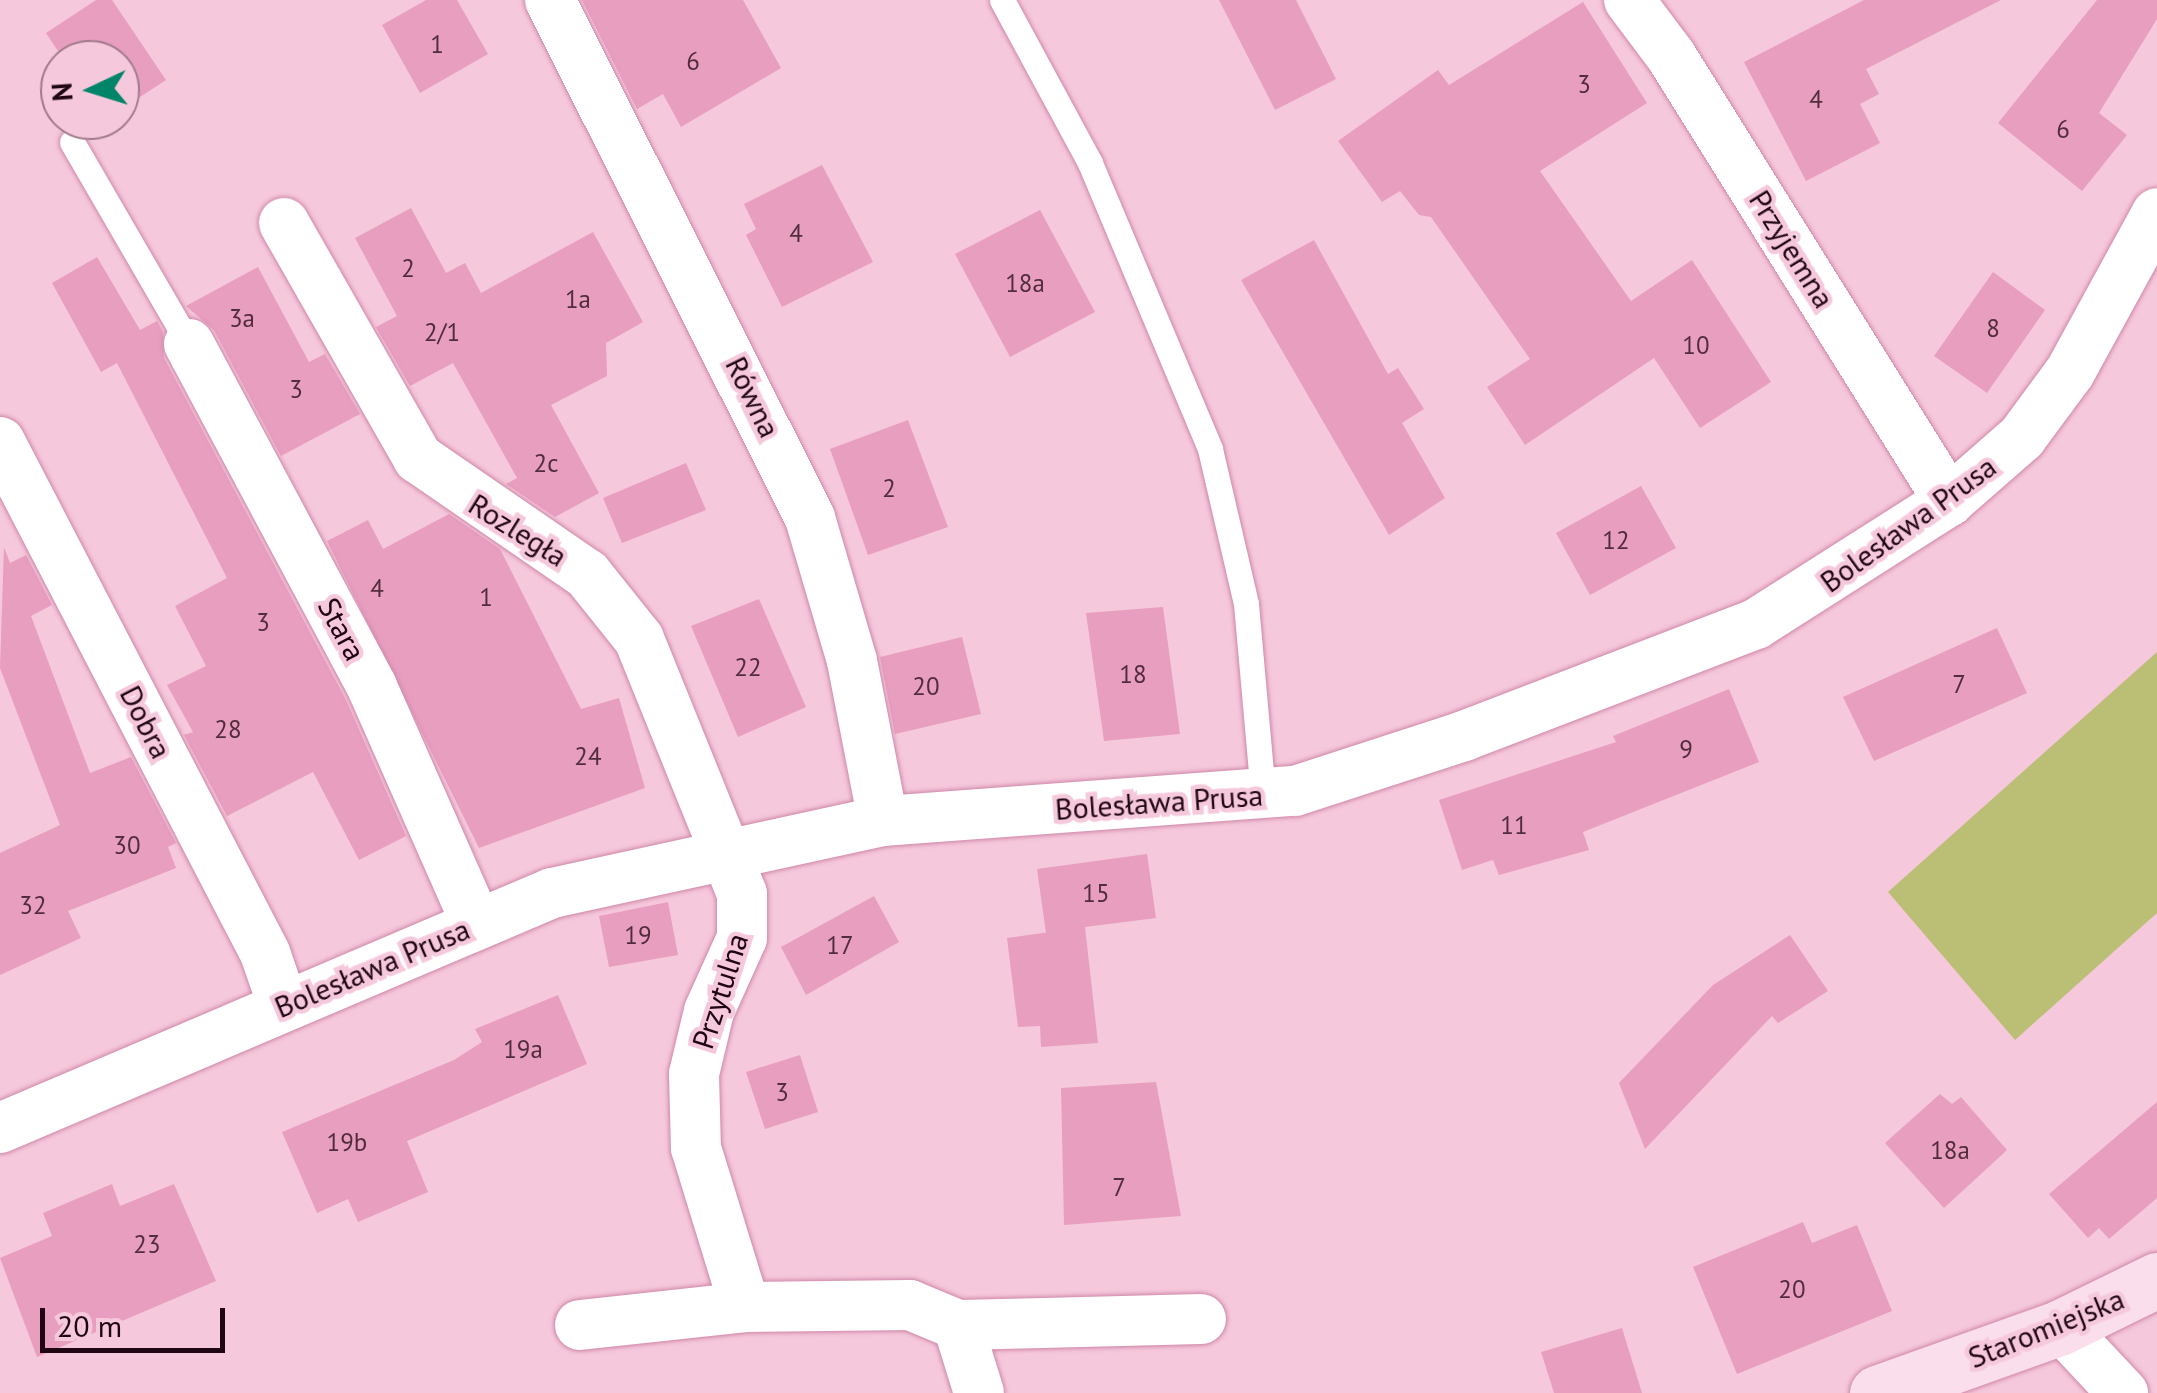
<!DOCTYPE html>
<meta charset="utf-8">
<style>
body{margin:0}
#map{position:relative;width:2157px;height:1393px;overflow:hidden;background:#f6c8dc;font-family:"PT Sans",sans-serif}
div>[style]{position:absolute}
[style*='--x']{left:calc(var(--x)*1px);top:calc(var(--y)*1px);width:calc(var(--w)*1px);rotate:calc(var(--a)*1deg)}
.green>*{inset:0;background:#bbbe75}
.building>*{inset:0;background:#e89ebf}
.roads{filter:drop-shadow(0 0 2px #cf87a8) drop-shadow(0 0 2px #cf87a8)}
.lane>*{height:25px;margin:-12.5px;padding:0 12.5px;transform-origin:12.5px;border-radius:12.5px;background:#fff}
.street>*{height:50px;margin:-25px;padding:0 25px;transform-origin:25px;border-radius:25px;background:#fff}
.secondary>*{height:55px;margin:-27.5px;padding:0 27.5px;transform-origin:27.5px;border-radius:27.5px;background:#fadeeb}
span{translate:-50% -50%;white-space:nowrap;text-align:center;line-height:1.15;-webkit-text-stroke:9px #f6c8dc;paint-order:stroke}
.number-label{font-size:25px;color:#512c3d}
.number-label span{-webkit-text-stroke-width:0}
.street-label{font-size:30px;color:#1f0612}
.north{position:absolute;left:40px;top:40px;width:100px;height:100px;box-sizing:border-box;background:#f6c8dc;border:2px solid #a07a8b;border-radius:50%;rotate:266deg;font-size:28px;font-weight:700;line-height:40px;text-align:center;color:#1f0612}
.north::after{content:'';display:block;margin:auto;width:35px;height:45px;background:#008569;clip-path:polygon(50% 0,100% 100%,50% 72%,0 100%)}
.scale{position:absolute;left:40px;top:1308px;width:185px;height:45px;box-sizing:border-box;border:5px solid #1f0612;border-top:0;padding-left:12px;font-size:30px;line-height:35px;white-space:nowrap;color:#1f0612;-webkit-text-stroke:8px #f6c8dc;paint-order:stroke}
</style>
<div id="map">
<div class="green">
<div style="clip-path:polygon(2157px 652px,2157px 913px,2015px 1040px,1888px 892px)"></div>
</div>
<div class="building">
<div style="clip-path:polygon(96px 0,112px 0,166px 80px,120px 110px,120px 60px,64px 60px,46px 33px)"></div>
<div style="clip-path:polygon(426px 0,457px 0,488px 54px,420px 93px,382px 25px)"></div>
<div style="clip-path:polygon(582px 0,743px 0,781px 68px,681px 127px,663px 94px,637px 109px)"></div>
<div style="clip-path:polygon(1219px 0,1296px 0,1336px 79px,1275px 110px)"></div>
<div style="clip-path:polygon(1864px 0,2001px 0,1866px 69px,1879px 94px,1860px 104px,1880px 143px,1806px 181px,1744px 62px)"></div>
<div style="clip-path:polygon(2097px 0,2157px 0,2157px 19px,2099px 113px,2127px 135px,2082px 191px,1998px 123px)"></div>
<div style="clip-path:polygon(1583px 2px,1647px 103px,1540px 171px,1631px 301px,1692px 260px,1771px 382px,1700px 428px,1654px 358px,1525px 445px,1487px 387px,1530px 359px,1431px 217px,1419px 215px,1400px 191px,1382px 202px,1338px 141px,1438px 70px,1449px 85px)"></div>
<div style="clip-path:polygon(822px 165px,873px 262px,782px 307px,746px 235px,756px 229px,744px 204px)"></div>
<div style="clip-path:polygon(411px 208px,446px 273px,465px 263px,481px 293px,593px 232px,643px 322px,606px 343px,607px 376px,551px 405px,599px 493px,555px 517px,506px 484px,517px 478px,453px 363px,410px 386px,376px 327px,397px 316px,355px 238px)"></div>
<div style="clip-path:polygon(1040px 210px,1095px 312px,1010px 357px,955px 254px)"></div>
<div style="clip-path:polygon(1314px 240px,1388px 374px,1398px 368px,1424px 409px,1402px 423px,1445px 498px,1389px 535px,1241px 280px)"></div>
<div style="clip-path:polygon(97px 257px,140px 330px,157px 321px,163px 332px,164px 358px,346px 700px,406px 836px,359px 860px,313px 772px,227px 816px,184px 735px,193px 732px,167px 685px,206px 666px,175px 606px,227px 578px,117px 363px,101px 372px,52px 283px)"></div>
<div style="clip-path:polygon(258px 267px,309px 362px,325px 354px,360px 414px,281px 456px,214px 330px,186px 306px)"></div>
<div style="clip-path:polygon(1993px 272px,2045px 310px,1987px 393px,1934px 356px)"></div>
<div style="clip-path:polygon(908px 420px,948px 527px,868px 555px,830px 449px)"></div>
<div style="clip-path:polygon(686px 463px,706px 510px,622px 543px,603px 498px)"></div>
<div style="clip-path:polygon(1641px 486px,1676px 548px,1590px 595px,1556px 533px)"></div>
<div style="clip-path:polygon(449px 514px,500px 549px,581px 709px,619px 698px,645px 788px,479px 848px,327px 541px,368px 520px,383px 549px)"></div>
<div style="clip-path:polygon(4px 547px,10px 563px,26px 555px,52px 605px,31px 616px,90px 773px,131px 757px,176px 843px,168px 847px,176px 868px,68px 911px,81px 938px,0 975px,0 853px,60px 825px,0 668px)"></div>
<div style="clip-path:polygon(759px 599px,806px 707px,738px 737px,691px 626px)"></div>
<div style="clip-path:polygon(1163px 607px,1180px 734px,1104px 741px,1086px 613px)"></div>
<div style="clip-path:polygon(1997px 628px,2027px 693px,1874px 761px,1843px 697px)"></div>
<div style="clip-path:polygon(962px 637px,981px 714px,895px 734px,880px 657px)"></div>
<div style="clip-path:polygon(1729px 689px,1759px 762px,1583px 832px,1589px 850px,1499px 875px,1493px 860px,1462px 870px,1439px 800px,1616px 742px,1613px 736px)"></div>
<div style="clip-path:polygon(1147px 854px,1156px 918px,1085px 927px,1098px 1043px,1041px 1047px,1040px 1026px,1018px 1027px,1007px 938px,1057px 931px,1046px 933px,1037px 869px)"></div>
<div style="clip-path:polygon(874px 896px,899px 942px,806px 995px,781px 947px)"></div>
<div style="clip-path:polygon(668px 902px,678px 955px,609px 967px,599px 916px)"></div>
<div style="clip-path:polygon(1790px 935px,1828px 991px,1778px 1023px,1772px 1016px,1645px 1149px,1619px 1083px,1713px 985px)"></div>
<div style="clip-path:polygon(558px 995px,587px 1064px,407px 1141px,428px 1192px,358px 1222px,348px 1199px,317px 1213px,282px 1132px,454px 1060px,482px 1042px,475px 1029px)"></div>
<div style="clip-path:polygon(800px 1055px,818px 1112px,765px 1129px,746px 1072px)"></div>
<div style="clip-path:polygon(1156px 1082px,1181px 1216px,1064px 1225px,1061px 1088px)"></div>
<div style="clip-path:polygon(1940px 1094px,1952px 1104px,1961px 1097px,2007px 1150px,1944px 1208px,1885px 1143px)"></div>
<div style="clip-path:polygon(2157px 1102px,2157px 1198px,2109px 1239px,2099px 1228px,2088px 1238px,2049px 1194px)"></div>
<div style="clip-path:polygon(112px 1184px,120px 1206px,174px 1184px,216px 1281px,37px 1357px,0 1258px,52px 1236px,43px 1213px)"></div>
<div style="clip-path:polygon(1803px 1222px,1812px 1243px,1857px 1225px,1892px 1311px,1737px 1374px,1693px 1267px)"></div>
<div style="clip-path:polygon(1622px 1328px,1642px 1393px,1554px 1393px,1541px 1352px)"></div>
</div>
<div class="roads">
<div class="lane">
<div style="--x:1002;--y:0;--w:185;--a:61.6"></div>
<div style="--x:1090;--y:163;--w:310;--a:67.2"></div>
<div style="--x:1210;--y:449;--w:159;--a:76.9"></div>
<div style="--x:1246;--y:604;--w:192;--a:84.9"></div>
<div style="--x:72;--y:142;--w:233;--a:59.9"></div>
</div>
<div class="street">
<div style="--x:550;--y:0;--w:580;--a:63.35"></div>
<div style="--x:810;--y:518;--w:149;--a:73.6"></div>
<div style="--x:852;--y:661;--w:163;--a:79"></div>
<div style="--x:1629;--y:0;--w:70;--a:53.1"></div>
<div style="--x:1671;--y:56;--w:525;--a:58.01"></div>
<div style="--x:284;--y:223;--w:271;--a:60.3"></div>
<div style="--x:418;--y:458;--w:205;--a:34.5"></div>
<div style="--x:587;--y:574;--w:83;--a:51.3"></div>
<div style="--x:639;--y:639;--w:275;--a:68"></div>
<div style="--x:742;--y:894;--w:44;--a:90"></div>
<div style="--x:742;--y:938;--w:80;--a:114.3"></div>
<div style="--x:709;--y:1011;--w:65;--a:103.4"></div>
<div style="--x:694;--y:1074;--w:74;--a:88.5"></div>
<div style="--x:696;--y:1148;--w:166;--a:72.9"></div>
<div style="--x:189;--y:344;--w:389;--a:61.9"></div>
<div style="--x:372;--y:687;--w:258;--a:66.2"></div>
<div style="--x:0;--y:442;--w:576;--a:62.59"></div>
<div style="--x:265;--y:953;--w:55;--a:70.9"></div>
<div style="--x:0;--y:1128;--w:600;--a:-23.06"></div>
<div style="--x:552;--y:893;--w:339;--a:-12.3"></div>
<div style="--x:883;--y:821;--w:413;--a:-4.2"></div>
<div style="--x:1295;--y:791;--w:178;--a:-18"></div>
<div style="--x:1464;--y:736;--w:313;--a:-21"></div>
<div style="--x:1756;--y:624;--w:229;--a:-32.5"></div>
<div style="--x:1949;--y:501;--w:97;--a:-41.2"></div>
<div style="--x:2022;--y:437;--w:81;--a:-53.6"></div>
<div style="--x:2070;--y:372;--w:181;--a:-61.3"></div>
<div style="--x:580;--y:1325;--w:166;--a:-6.2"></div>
<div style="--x:745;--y:1307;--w:165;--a:-0.7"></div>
<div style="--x:910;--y:1305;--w:52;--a:22.6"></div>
<div style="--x:958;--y:1325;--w:243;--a:-1.4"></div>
<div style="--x:958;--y:1325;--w:71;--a:72.8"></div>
<div style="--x:2061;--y:1327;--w:91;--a:46.8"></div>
</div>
<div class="secondary">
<div style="--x:1877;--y:1393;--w:195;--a:-19.7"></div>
<div style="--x:2061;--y:1327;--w:107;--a:-26.1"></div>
</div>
</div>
<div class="number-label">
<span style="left:437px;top:44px">1</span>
<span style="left:693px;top:61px">6</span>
<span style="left:1584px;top:84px">3</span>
<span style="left:1816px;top:99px">4</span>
<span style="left:2063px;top:129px">6</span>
<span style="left:796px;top:233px">4</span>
<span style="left:408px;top:268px">2</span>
<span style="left:1025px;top:283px">18a</span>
<span style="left:578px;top:299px">1a</span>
<span style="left:242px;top:318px">3a</span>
<span style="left:1993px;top:328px">8</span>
<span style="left:442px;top:332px">2/1</span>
<span style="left:1696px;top:345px">10</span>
<span style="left:296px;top:389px">3</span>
<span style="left:546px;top:463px">2c</span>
<span style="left:889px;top:488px">2</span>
<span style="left:1616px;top:540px">12</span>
<span style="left:377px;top:588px">4</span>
<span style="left:486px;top:597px">1</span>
<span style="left:263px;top:622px">3</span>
<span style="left:748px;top:667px">22</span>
<span style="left:1133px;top:674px">18</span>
<span style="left:1959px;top:684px">7</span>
<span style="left:926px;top:686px">20</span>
<span style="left:228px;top:729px">28</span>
<span style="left:1686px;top:749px">9</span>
<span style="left:588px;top:756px">24</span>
<span style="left:1514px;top:825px">11</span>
<span style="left:127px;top:845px">30</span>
<span style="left:1096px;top:893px">15</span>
<span style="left:33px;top:905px">32</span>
<span style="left:638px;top:935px">19</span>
<span style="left:840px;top:945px">17</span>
<span style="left:523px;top:1049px">19a</span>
<span style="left:782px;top:1092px">3</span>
<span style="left:347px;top:1142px">19b</span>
<span style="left:1950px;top:1150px">18a</span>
<span style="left:1119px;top:1187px">7</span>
<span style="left:147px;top:1244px">23</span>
<span style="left:1792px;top:1289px">20</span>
</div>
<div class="street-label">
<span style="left:1792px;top:249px;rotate:58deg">Przyjemna</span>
<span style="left:753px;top:397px;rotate:64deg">Równa</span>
<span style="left:1908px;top:524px;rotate:-36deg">Bolesława Prusa</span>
<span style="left:518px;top:530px;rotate:32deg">Rozległa</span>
<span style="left:342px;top:629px;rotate:62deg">Stara</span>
<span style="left:146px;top:722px;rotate:63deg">Dobra</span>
<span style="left:1159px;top:802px;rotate:-4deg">Bolesława Prusa</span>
<span style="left:372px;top:968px;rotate:-23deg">Bolesława Prusa</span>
<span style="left:720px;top:991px;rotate:-72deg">Przytulna</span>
<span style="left:2046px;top:1328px;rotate:-22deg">Staromiejska</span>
</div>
<div class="north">N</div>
<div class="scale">20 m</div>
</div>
